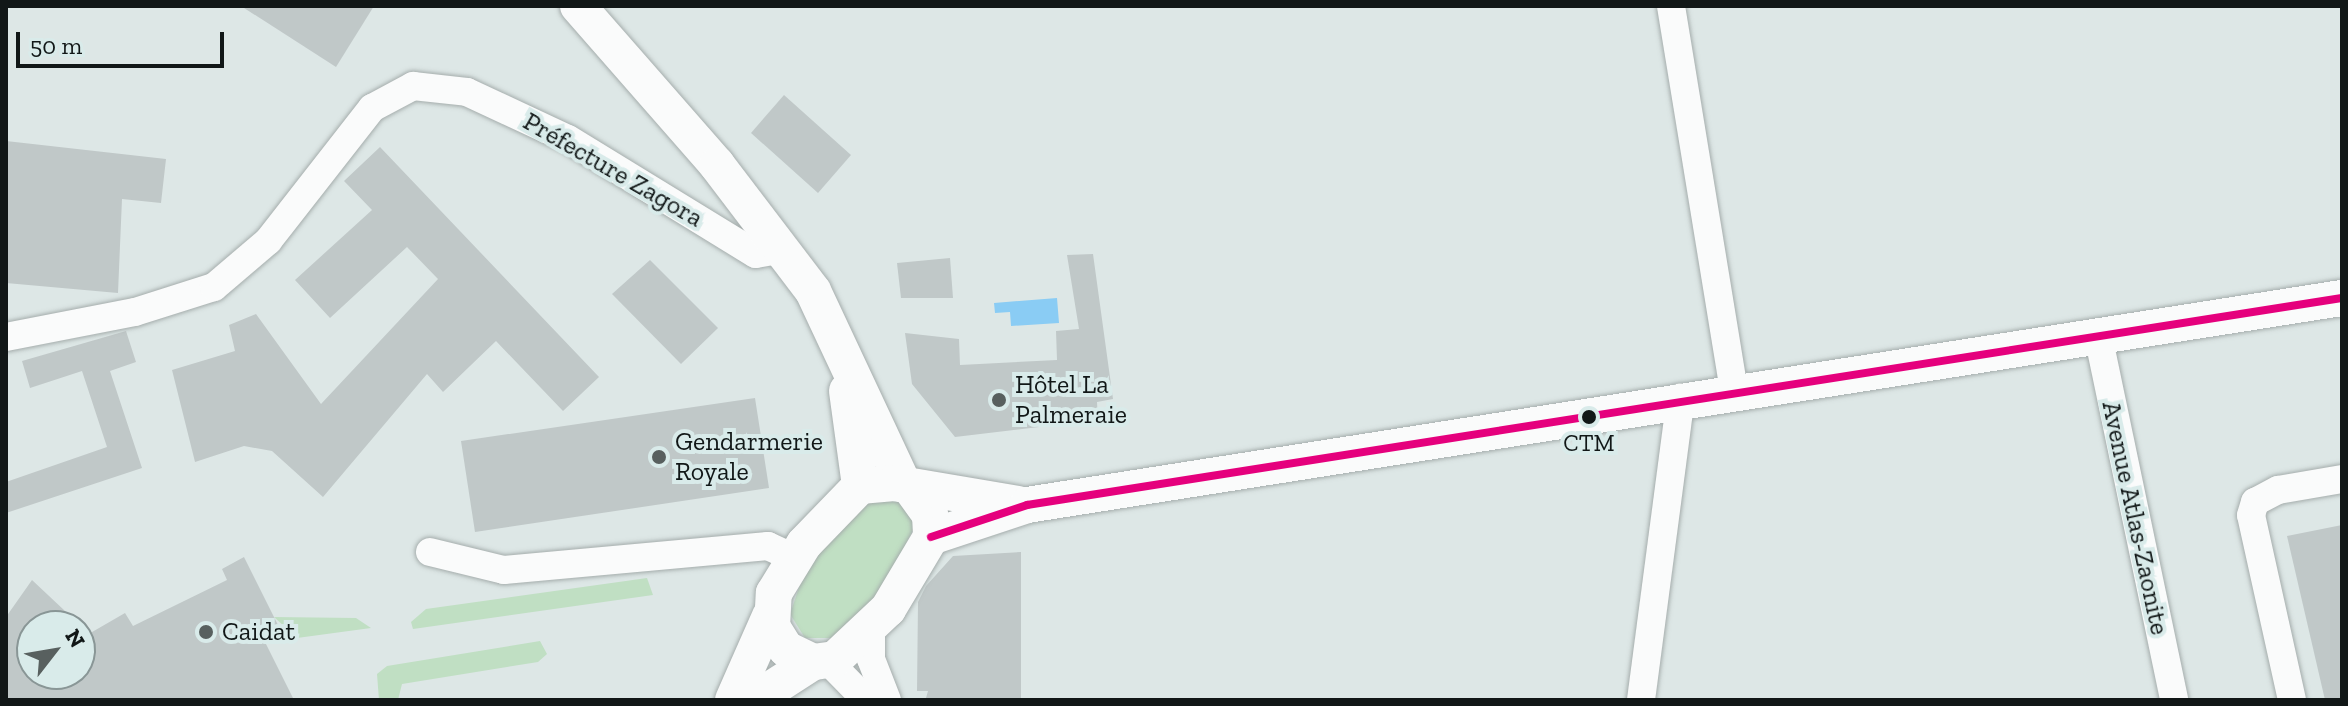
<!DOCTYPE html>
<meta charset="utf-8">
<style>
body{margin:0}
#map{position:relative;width:2348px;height:706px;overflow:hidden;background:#dde7e6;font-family:"Zilla Slab",serif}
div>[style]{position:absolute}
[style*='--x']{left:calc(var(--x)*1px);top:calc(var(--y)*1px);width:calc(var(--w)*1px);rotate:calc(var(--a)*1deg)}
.green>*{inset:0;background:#c0dfc3}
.water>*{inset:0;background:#8accf4}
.building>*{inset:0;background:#c0c8c8}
.roads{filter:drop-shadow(0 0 2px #a5adac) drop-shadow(0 0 2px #a5adac)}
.minor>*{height:28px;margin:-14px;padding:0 14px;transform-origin:14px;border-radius:14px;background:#fafbfb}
.major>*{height:36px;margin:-18px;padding:0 18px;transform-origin:18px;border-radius:18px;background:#fafbfb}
.bus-1>*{height:8px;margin:-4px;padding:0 4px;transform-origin:4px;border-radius:4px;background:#e5007d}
.dots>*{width:22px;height:22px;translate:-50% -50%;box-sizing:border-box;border:4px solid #d9ebea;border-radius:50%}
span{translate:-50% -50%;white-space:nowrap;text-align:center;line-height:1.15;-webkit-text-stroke:8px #d9ebea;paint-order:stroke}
.bus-label{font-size:24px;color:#111717}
.street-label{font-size:26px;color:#111717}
.poi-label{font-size:26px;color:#111717}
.left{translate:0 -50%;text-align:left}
.frame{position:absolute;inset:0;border:8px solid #111717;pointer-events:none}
.north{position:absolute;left:16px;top:610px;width:80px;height:80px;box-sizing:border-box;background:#d9ebea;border:2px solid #899696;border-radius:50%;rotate:59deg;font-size:22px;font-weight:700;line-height:32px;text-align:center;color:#111717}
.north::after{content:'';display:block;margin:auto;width:28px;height:36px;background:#58605f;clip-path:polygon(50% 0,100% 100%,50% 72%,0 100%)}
.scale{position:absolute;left:16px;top:32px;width:208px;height:36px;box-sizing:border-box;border:4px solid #111717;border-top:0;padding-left:10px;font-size:24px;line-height:28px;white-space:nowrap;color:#111717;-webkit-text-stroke:6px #d9ebea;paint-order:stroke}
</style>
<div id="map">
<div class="green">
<div style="clip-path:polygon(895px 498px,910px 510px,914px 528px,879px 597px,832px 638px,805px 638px,790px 614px,806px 567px,868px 502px)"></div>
<div style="clip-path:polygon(647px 578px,653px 595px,413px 629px,411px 622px,426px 609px)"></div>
<div style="clip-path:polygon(274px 617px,356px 618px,371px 628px,297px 638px)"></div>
<div style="clip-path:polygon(540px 641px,547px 654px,538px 662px,402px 684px,398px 700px,379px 700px,377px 674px,387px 666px)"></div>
</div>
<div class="water">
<div style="clip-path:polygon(1057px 298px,1059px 323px,1011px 326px,1010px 312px,995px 313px,994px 303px)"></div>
</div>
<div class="building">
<div style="clip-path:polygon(241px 6px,374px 6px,336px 67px)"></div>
<div style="clip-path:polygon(784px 95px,851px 155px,818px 193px,751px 133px)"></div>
<div style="clip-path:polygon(6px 141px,166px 159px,161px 203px,122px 199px,118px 293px,6px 283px)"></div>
<div style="clip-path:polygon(380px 147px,599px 377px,563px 411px,496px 341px,443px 392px,427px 374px,323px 497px,272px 451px,244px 446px,195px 462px,172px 370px,235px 351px,229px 325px,256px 314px,321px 404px,438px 279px,407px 247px,330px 318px,295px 280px,372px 210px,344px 181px)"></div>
<div style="clip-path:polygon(1093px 254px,1113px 399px,1097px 402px,1098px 420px,955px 437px,912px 384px,905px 333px,959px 339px,960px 365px,1057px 360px,1056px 331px,1079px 329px,1067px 255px)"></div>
<div style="clip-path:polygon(950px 258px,953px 298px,901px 298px,897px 263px)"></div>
<div style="clip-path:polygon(650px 260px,718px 328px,681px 364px,612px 294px)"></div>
<div style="clip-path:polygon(126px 331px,136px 362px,110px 371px,142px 468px,6px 513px,6px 482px,107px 447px,82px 371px,30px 388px,22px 361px)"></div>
<div style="clip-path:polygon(755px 398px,769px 488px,475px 532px,461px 441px)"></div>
<div style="clip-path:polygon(2342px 525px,2342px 700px,2325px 700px,2287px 536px)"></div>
<div style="clip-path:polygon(1021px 552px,1021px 700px,926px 698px,928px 691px,917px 691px,918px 602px,926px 586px,953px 556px)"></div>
<div style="clip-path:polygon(244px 557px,280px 629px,262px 636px,294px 700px,6px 700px,6px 617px,32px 580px,81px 626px,32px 626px,32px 674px,80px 674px,80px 639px,125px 613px,133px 626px,227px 580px,222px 569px)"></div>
</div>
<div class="roads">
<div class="minor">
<div style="--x:1671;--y:6;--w:389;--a:80.7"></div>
<div style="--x:2098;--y:335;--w:373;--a:78.2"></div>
<div style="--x:6;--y:337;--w:131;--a:-11"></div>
<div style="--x:135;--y:312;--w:83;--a:-17.6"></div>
<div style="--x:214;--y:287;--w:71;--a:-40.4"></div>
<div style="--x:268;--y:241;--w:169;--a:-52"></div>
<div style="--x:372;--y:108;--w:47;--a:-28.2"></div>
<div style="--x:413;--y:86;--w:54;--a:6.3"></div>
<div style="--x:467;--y:92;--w:111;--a:25"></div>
<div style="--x:568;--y:139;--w:220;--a:31.5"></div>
<div style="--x:756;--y:254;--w:27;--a:-10"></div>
<div style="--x:430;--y:552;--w:76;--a:13.7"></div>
<div style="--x:504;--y:570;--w:265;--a:-5.2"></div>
<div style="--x:768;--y:546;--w:29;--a:25"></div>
<div style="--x:871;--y:630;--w:29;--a:90"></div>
<div style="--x:871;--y:659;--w:44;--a:68.7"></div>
<div style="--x:827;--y:660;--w:56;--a:45.7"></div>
<div style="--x:1641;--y:700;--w:305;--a:-82.5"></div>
<div style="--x:2292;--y:700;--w:189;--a:-102.5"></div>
<div style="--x:2251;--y:515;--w:14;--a:-73"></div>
<div style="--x:2255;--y:502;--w:26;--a:-28"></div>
<div style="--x:2278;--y:490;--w:65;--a:-9.8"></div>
</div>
<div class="major">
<div style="--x:578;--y:6;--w:211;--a:48.8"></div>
<div style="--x:717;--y:165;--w:158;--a:52.7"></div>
<div style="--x:813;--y:291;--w:214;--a:64.9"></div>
<div style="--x:847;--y:391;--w:96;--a:82.2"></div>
<div style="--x:912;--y:490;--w:31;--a:54"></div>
<div style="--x:930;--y:515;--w:22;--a:87"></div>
<div style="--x:931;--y:537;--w:84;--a:120.8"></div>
<div style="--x:888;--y:609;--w:73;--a:136.7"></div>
<div style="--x:835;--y:659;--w:22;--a:172"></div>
<div style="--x:813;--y:662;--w:30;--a:-154"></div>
<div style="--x:786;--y:649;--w:26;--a:-122"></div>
<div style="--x:772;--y:627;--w:34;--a:-87"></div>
<div style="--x:774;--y:593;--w:57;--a:-58.5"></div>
<div style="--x:804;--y:544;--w:81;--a:-46"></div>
<div style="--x:860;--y:486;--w:34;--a:-5"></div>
<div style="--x:894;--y:483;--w:126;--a:9.6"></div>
<div style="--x:931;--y:537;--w:101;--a:-18.4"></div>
<div style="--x:1027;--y:505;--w:1331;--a:-8.95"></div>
<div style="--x:733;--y:700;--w:92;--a:-66.2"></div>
<div style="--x:754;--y:700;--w:70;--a:-32.8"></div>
</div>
</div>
<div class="bus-1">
<div style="--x:931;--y:537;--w:101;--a:-18.4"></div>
<div style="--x:1027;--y:505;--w:1331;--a:-8.95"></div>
</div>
<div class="dots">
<div style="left:999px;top:400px;background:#58605f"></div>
<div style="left:1589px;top:417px;background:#111717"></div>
<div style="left:659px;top:457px;background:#58605f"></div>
<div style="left:206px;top:632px;background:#58605f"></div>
</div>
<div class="bus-label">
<span style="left:1589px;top:443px">CTM</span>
</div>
<div class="street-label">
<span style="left:613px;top:170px;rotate:30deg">Préfecture Zagora</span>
<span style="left:2135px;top:518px;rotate:78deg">Avenue Atlas-Zaonite</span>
</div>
<div class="poi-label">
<span class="left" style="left:1015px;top:400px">Hôtel La<br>Palmeraie</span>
<span class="left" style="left:675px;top:457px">Gendarmerie<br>Royale</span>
<span class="left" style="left:222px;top:632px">Caidat</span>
</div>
<div class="frame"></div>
<div class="north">N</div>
<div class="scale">50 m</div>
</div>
